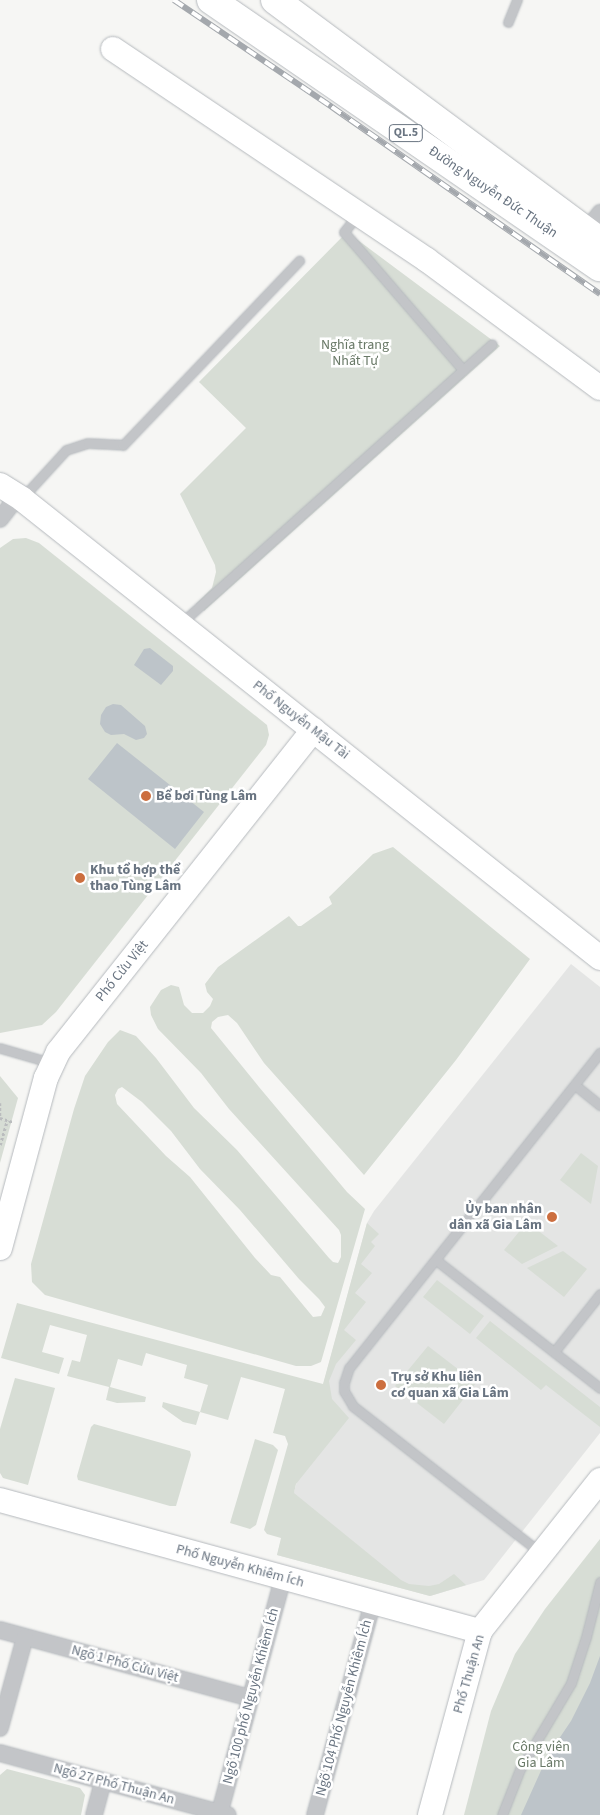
<!DOCTYPE html>
<meta charset="utf-8">
<style>
body{margin:0}
#map{position:relative;width:600px;height:1815px;overflow:hidden;background:#f6f6f4;font-family:"Source Sans 3",sans-serif}
div>[style]{position:absolute}
[style*='--x']{left:calc(var(--x)*1px);top:calc(var(--y)*1px);width:calc(var(--w)*1px);rotate:calc(var(--a)*1deg)}
.built>*{inset:0;background:#e4e5e4}
.green>*{inset:0;background:#d7ddd5}
.water>*{inset:0;background:#bdc4c9}
.path>*{height:2.5px;margin-top:-1.25px;transform-origin:0;background:repeating-linear-gradient(90deg,#babcbe 0 2.5px,transparent 0 5px)}
.roads{filter:drop-shadow(0 0 1px #b5b9bd) drop-shadow(0 0 1px #b5b9bd)}
.lane>*{height:9px;margin:-4.5px;padding:0 4.5px;transform-origin:4.5px;border-radius:4.5px;background:#c3c5c8}
.street>*{height:16px;margin:-8px;padding:0 8px;transform-origin:8px;border-radius:8px;background:#c3c5c8}
.secondary>*{height:24px;margin:-12px;padding:0 12px;transform-origin:12px;border-radius:12px;background:#fff}
.highway>*{height:28px;margin:-14px;padding:0 14px;transform-origin:14px;border-radius:14px;background:#fff}
.rail>*{height:5.5px;margin-top:-2.75px;transform-origin:0;background:repeating-linear-gradient(90deg,#fff 0 11px,#a4a8ad 0 22px);box-sizing:border-box;border-block:1px solid #a4a8ad}
.dots>*{width:14px;height:14px;translate:-50% -50%;box-sizing:border-box;border:2px solid #fff;border-radius:50%}
span{translate:-50% -50%;white-space:nowrap;text-align:center;line-height:1.15;-webkit-text-stroke:5px #fff;paint-order:stroke}
.shield-label span{padding:1px 4px;background:#fff;border:1px solid;border-radius:4px;-webkit-text-stroke-width:0}
.shield-label{font-size:12px;color:#697481;font-weight:700}
.street-label{font-size:14px;color:#697481}
.park-label{font-size:14px;color:#697967}
.poi-label{font-size:14px;color:#697481;font-weight:700}
.left{translate:0 -50%;text-align:left}
.right{translate:-100% -50%;text-align:right}
</style>
<div id="map">
<div class="built">
<div style="clip-path:polygon(571px 964px,600px 987px,600px 1433px,484px 1580px,430px 1596px,277px 1555px,367px 1223px,374px 1211px)"></div>
</div>
<div class="green">
<div style="clip-path:polygon(347px 232px,500px 346px,204px 611px,196px 604px,212px 588px,216px 572px,215px 565px,180px 494px,246px 428px,199px 382px)"></div>
<div style="clip-path:polygon(26px 538px,39px 543px,267px 725px,269px 735px,266px 745px,56px 1012px,42px 1025px,0 1033px,0 548px,13px 539px)"></div>
<div style="clip-path:polygon(evenodd,393px 847px,530px 959px,456px 1060px,364px 1175px,264px 1063px,237px 1023px,228px 1015px,218px 1017px,212px 1022px,211px 1028px,259px 1087px,347px 1192px,365px 1209px,321px 1362px,311px 1366px,296px 1366px,45px 1295px,32px 1282px,31px 1264px,74px 1109px,85px 1076px,108px 1042px,120px 1030px,136px 1036px,156px 1058px,194px 1108px,237px 1150px,329px 1258px,333px 1262px,338px 1263px,341px 1257px,341px 1235px,339px 1230px,229px 1109px,201px 1073px,158px 1029px,151px 1015px,150px 1007px,161px 990px,171px 985px,179px 987px,184px 1005px,192px 1013px,203px 1013px,210px 1006px,213px 999px,207px 992px,205px 984px,218px 967px,289px 916px,298px 926px,301px 926px,332px 904px,329px 897px,373px 854px,393px 847px,122px 1087px,142px 1102px,171px 1131px,200px 1169px,240px 1210px,299px 1279px,319px 1299px,325px 1307px,321px 1316px,313px 1317px,280px 1277px,271px 1275px,255px 1258px,190px 1177px,166px 1156px,117px 1104px,115px 1095px,118px 1089px,122px 1087px)"></div>
<div style="clip-path:polygon(0 1076px,18px 1098px,0 1163px)"></div>
<div style="clip-path:polygon(581px 1153px,598px 1166px,591px 1204px,560px 1180px)"></div>
<div style="clip-path:polygon(527px 1222px,558px 1246px,522px 1264px,504px 1250px)"></div>
<div style="clip-path:polygon(367px 1223px,379px 1234px,371px 1242px,375px 1246px,361px 1264px,372px 1273px,355px 1293px,366px 1302px,344px 1330px,356px 1340px,336px 1364px,329px 1381px,332px 1399px,349px 1418px,296px 1484px,294px 1493px,401px 1580px,409px 1584px,429px 1586px,439px 1584px,454px 1574px,466px 1585px,430px 1596px,277px 1555px,281px 1538px,267px 1534px,264px 1530px,288px 1444px,285px 1436px,273px 1433px,285px 1389px,241px 1377px,228px 1420px,200px 1412px,196px 1425px,183px 1422px,162px 1407px,163px 1402px,200px 1412px,208px 1385px,184px 1378px,187px 1365px,146px 1353px,142px 1366px,118px 1359px,110px 1387px,146px 1397px,145px 1402px,117px 1403px,106px 1400px,109px 1387px,67px 1376px,72px 1360px,80px 1362px,87px 1335px,50px 1325px,42px 1352px,64px 1358px,59px 1374px,1px 1358px,17px 1303px,323px 1384px)"></div>
<div style="clip-path:polygon(563px 1251px,587px 1269px,564px 1297px,527px 1268px)"></div>
<div style="clip-path:polygon(437px 1280px,484px 1316px,470px 1334px,423px 1297px)"></div>
<div style="clip-path:polygon(490px 1321px,600px 1407px,600px 1427px,546px 1385px,541px 1390px,476px 1338px)"></div>
<div style="clip-path:polygon(428px 1346px,476px 1383px,444px 1424px,395px 1386px)"></div>
<div style="clip-path:polygon(15px 1378px,55px 1388px,28px 1485px,3px 1478px,0 1473px,0 1429px)"></div>
<div style="clip-path:polygon(94px 1424px,190px 1451px,191px 1455px,176px 1506px,170px 1506px,78px 1480px,77px 1476px,91px 1427px)"></div>
<div style="clip-path:polygon(255px 1439px,273px 1445px,278px 1450px,256px 1525px,250px 1529px,230px 1523px)"></div>
<div style="clip-path:polygon(600px 1539px,600px 1815px,464px 1815px,491px 1711px,515px 1654px,545px 1609px)"></div>
<div style="clip-path:polygon(7px 1769px,80px 1788px,85px 1795px,81px 1815px,0 1815px,0 1775px)"></div>
</div>
<div class="water">
<div style="clip-path:polygon(150px 648px,173px 666px,173px 671px,161px 685px,134px 665px,144px 649px)"></div>
<div style="clip-path:polygon(113px 704px,121px 705px,145px 726px,147px 734px,144px 738px,136px 740px,124px 734px,111px 735px,105px 732px,100px 724px,101px 715px,106px 707px)"></div>
<div style="clip-path:polygon(117px 743px,204px 812px,175px 849px,88px 779px)"></div>
<div style="clip-path:polygon(600px 1656px,600px 1815px,521px 1815px,548px 1755px,571px 1721px,590px 1683px)"></div>
</div>
<div class="path">
<div style="--x:0;--y:1103;--w:15;--a:90"></div>
<div style="--x:0;--y:1118;--w:14;--a:17"></div>
<div style="--x:0;--y:1145;--w:26;--a:-74"></div>
</div>
<div class="roads">
<div class="lane">
<div style="--x:508;--y:22;--w:24;--a:-68"></div>
<div style="--x:358;--y:214;--w:23;--a:128"></div>
<div style="--x:344;--y:232;--w:182;--a:49.2"></div>
<div style="--x:23;--y:497;--w:64;--a:-47.5"></div>
<div style="--x:66;--y:450;--w:23;--a:-18"></div>
<div style="--x:88;--y:443;--w:35;--a:3"></div>
<div style="--x:123;--y:445;--w:255;--a:-46.3"></div>
<div style="--x:180;--y:624;--w:419;--a:-41.9"></div>
<div style="--x:0;--y:1048;--w:54;--a:16.1"></div>
<div style="--x:575;--y:1085;--w:32;--a:39"></div>
<div style="--x:436;--y:1260;--w:208;--a:38"></div>
<div style="--x:554;--y:1352;--w:74;--a:-51.6"></div>
<div style="--x:541;--y:1553;--w:239;--a:-142"></div>
<div style="--x:353;--y:1406;--w:17;--a:-121"></div>
<div style="--x:344;--y:1391;--w:8;--a:-90"></div>
<div style="--x:344;--y:1383;--w:16;--a:-72"></div>
<div style="--x:349;--y:1368;--w:403;--a:-51.5"></div>
<div style="--x:502;--y:1815;--w:49;--a:-68.6"></div>
<div style="--x:520;--y:1769;--w:100;--a:-59.3"></div>
<div style="--x:571;--y:1683;--w:48;--a:-71.9"></div>
<div style="--x:586;--y:1637;--w:57;--a:-75.7"></div>
</div>
<div class="street">
<div style="--x:586;--y:231;--w:23;--a:-52"></div>
<div style="--x:0;--y:519;--w:29;--a:-52"></div>
<div style="--x:0;--y:1630;--w:260;--a:15.2"></div>
<div style="--x:0;--y:1728;--w:94;--a:-74.6"></div>
<div style="--x:0;--y:1753;--w:236;--a:15.2"></div>
<div style="--x:94;--y:1815;--w:35;--a:-75"></div>
<div style="--x:219;--y:1815;--w:246;--a:-74.9"></div>
<div style="--x:315;--y:1815;--w:221;--a:-74.8"></div>
</div>
<div class="secondary">
<div style="--x:113;--y:49;--w:378;--a:33.9"></div>
<div style="--x:427;--y:260;--w:215;--a:36.5"></div>
<div style="--x:0;--y:485;--w:26;--a:32"></div>
<div style="--x:22;--y:499;--w:738;--a:38.45"></div>
<div style="--x:0;--y:1248;--w:176;--a:-74.9"></div>
<div style="--x:46;--y:1078;--w:29;--a:-65"></div>
<div style="--x:58;--y:1052;--w:411;--a:-51.6"></div>
<div style="--x:0;--y:1500;--w:498;--a:15.3"></div>
<div style="--x:430;--y:1815;--w:191;--a:-74.8"></div>
<div style="--x:480;--y:1631;--w:193;--a:-51.5"></div>
</div>
<div class="highway">
<div style="--x:211;--y:0;--w:472;--a:34.5"></div>
<div style="--x:275;--y:0;--w:405;--a:36.6"></div>
</div>
</div>
<div class="rail">
<div style="--x:174;--y:0;--w:191;--a:34.1"></div>
<div style="--x:332;--y:107;--w:327;--a:34.9"></div>
</div>
<div class="dots">
<div style="left:146px;top:796px;background:#cc6e3e"></div>
<div style="left:80px;top:878px;background:#cc6e3e"></div>
<div style="left:552px;top:1217px;background:#cc6e3e"></div>
<div style="left:381px;top:1385px;background:#cc6e3e"></div>
</div>
<div class="shield-label">
<span style="left:406px;top:133px">QL.5</span>
</div>
<div class="street-label">
<span style="left:493px;top:192px;rotate:34deg">Đường Nguyễn Đức Thuận</span>
<span style="left:301px;top:720px;rotate:38deg">Phố Nguyễn Mậu Tài</span>
<span style="left:122px;top:971px;rotate:-51deg">Phố Cửu Việt</span>
<span style="left:240px;top:1566px;rotate:15deg">Phố Nguyễn Khiêm Ích</span>
<span style="left:125px;top:1664px;rotate:15deg">Ngõ 1 Phố Cửu Việt</span>
<span style="left:469px;top:1674px;rotate:-74deg">Phố Thuận An</span>
<span style="left:251px;top:1696px;rotate:-75deg">Ngõ 100 phố Nguyễn Khiêm Ích</span>
<span style="left:344px;top:1708px;rotate:-75deg">Ngõ 104 Phố Nguyễn Khiêm Ích</span>
<span style="left:114px;top:1784px;rotate:15deg">Ngõ 27 Phố Thuận An</span>
</div>
<div class="park-label">
<span style="left:355px;top:353px">Nghĩa trang<br>Nhất Tự</span>
<span style="left:541px;top:1755px">Công viên<br>Gia Lâm</span>
</div>
<div class="poi-label">
<span class="left" style="left:156px;top:796px">Bể bơi Tùng Lâm</span>
<span class="left" style="left:90px;top:878px">Khu tổ hợp thể<br>thao Tùng Lâm</span>
<span class="right" style="left:542px;top:1217px">Ủy ban nhân<br>dân xã Gia Lâm</span>
<span class="left" style="left:391px;top:1385px">Trụ sở Khu liên<br>cơ quan xã Gia Lâm</span>
</div>
</div>
